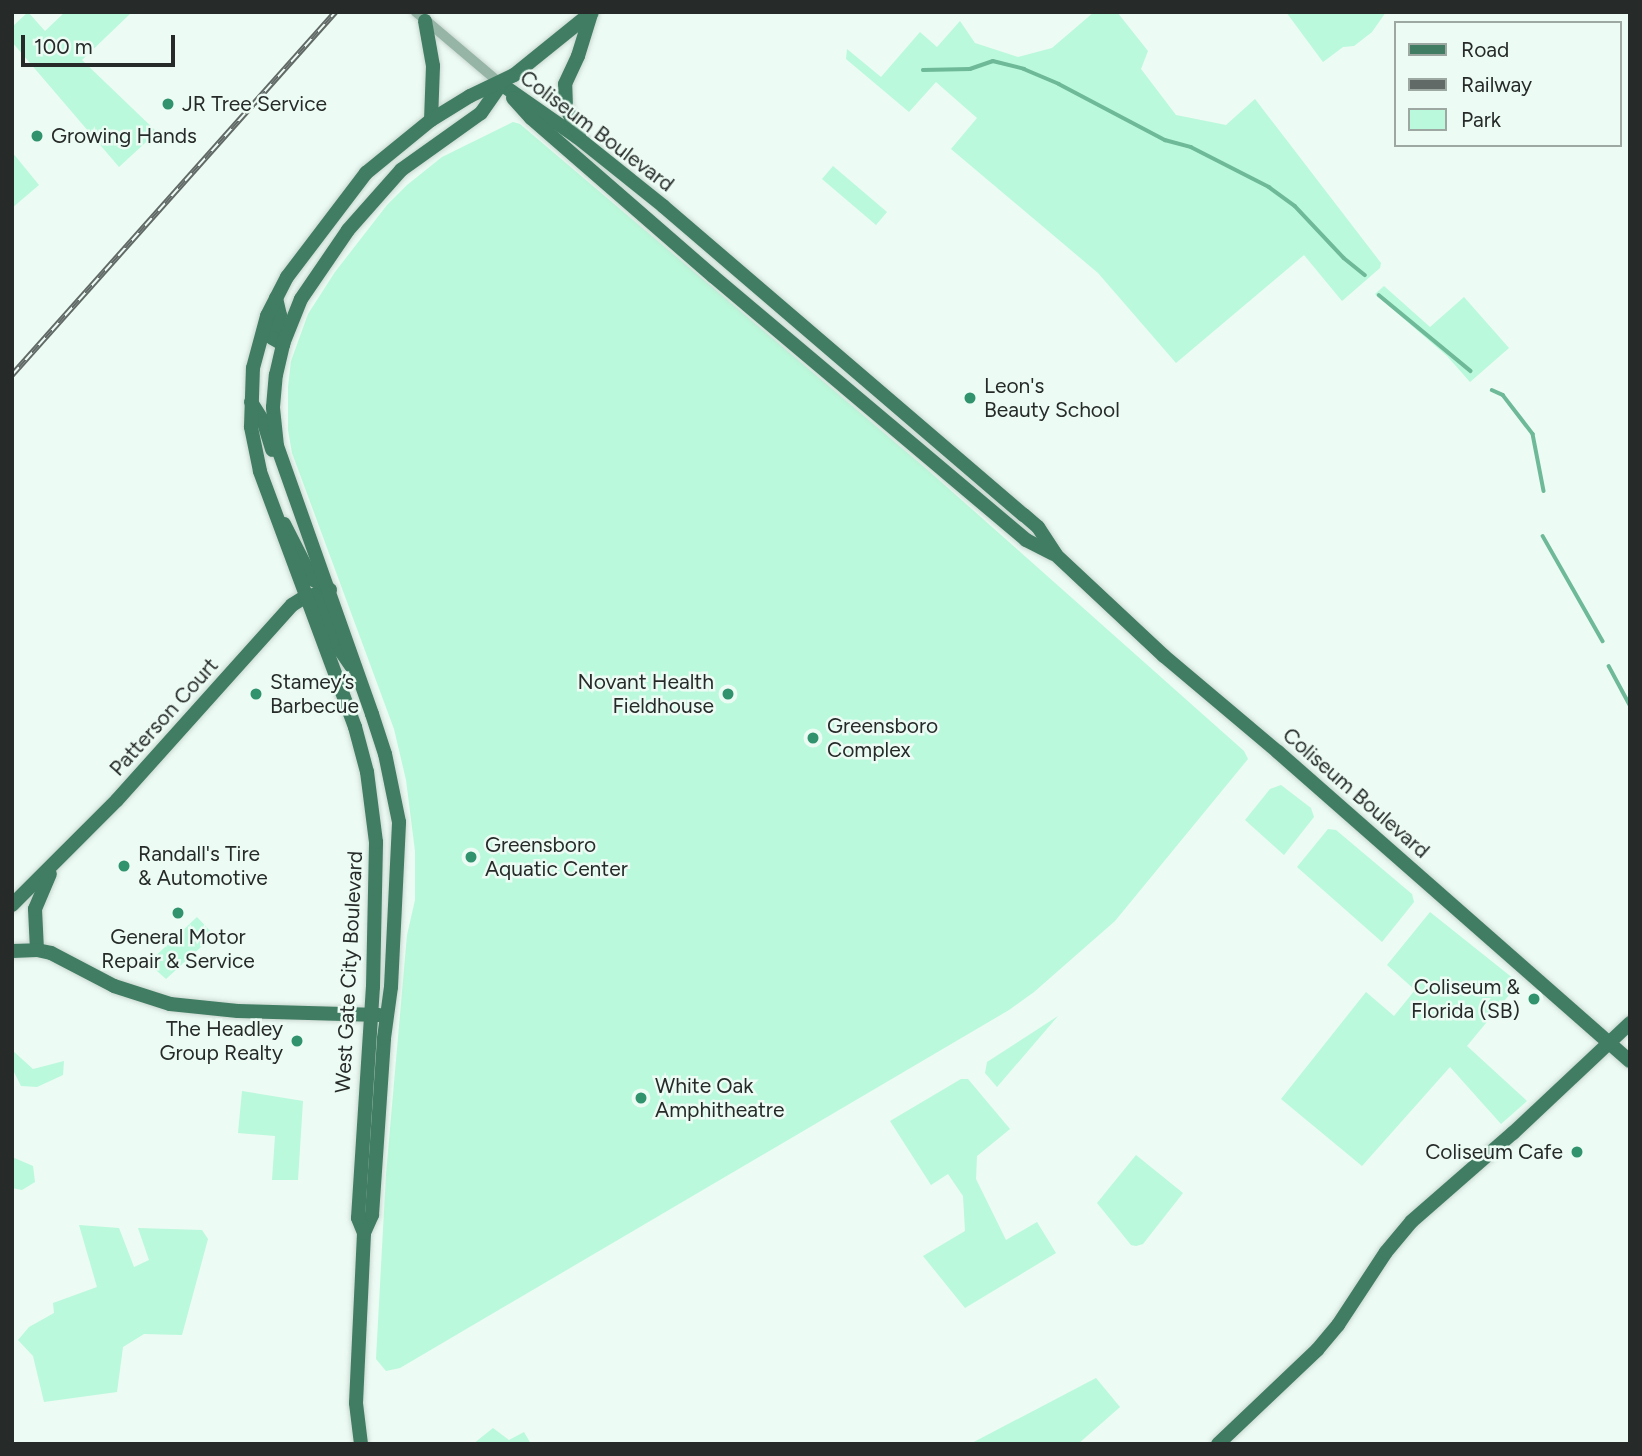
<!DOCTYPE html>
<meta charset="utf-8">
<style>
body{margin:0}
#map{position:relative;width:1642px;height:1456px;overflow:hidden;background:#ecfbf4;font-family:Figtree,sans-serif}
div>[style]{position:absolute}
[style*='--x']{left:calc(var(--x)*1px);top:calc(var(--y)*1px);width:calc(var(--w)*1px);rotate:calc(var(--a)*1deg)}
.green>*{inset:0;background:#baf9db}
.stream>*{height:3.5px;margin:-1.75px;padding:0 1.75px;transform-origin:1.75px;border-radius:1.75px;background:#6eb998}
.roads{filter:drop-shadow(0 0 2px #c8d6cf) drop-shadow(0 0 2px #c8d6cf)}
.minor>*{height:10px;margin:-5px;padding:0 5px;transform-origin:5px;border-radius:5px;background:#96b5a6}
.major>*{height:14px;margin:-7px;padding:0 7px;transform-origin:7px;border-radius:7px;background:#407d63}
.rail>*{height:6px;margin-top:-3px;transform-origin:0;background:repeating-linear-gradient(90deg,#ecfbf4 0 10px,#626a67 0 20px);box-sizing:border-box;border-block:2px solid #626a67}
.dots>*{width:19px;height:19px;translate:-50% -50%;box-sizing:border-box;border:4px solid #ecfbf4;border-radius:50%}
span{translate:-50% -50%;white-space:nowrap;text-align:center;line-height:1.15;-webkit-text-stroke:5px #ecfbf4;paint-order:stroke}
.poi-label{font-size:21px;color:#262b29}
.left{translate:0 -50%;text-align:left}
.right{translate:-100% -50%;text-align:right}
.street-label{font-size:21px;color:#262b29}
.frame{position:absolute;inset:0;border:14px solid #262b29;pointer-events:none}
.legend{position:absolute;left:1394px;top:21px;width:228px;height:126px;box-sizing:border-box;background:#ecfbf4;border:2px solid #9da8a3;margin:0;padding:9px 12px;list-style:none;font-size:21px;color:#262b29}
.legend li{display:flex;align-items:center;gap:14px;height:35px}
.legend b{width:35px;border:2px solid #9da8a3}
.scale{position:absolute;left:21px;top:35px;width:154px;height:32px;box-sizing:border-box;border:4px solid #262b29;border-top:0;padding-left:9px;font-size:21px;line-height:24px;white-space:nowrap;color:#262b29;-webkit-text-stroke:5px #ecfbf4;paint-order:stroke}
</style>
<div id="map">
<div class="green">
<div style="clip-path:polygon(28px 12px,45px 31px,65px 12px,132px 12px,82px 60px,157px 132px,119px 167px,12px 42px,12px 27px)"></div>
<div style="clip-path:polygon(1094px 12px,1117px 12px,1148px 51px,1141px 69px,1176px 115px,1226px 125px,1255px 99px,1381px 263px,1380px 268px,1342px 301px,1304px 255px,1176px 363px,1098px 273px,951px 149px,977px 118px,936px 82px,909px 112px,846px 59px,847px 49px,881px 77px,920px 32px,937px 47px,960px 21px,975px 43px,1018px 57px,1052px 48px)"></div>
<div style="clip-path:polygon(1286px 12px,1386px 12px,1372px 32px,1354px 46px,1343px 47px,1323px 62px)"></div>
<div style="clip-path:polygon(513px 122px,520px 124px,929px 471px,1244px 751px,1248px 759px,1115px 921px,1034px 992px,1009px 1010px,400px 1368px,386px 1371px,376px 1359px,386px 1174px,407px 935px,415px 900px,415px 851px,406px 780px,394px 729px,292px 453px,288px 430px,288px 387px,291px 361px,308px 314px,335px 272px,387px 205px,407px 185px,442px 157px)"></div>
<div style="clip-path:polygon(12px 152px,39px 185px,12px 208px)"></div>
<div style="clip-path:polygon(833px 166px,887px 212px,876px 225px,822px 179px)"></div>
<div style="clip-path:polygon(1384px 286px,1430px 327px,1464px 297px,1509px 348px,1470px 382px,1447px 356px,1375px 294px)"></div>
<div style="clip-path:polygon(1281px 785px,1311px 808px,1314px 817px,1284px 855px,1245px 820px,1270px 789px)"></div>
<div style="clip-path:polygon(1328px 829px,1336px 830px,1412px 894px,1414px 902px,1382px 942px,1297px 867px)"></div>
<div style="clip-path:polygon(1430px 912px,1519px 983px,1467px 1046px,1527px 1101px,1501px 1124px,1450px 1067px,1362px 1166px,1281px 1099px,1366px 992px,1394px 1016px,1415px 990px,1387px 965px)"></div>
<div style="clip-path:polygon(197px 917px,214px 935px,166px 979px,148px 963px)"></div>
<div style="clip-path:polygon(1058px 1016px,997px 1087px,985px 1073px,987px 1062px)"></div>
<div style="clip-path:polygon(12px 1050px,33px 1069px,64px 1061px,63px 1075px,37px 1087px,21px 1086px,12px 1068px)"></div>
<div style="clip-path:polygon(961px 1079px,968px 1079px,1010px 1129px,977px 1156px,976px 1179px,1006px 1240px,1037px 1222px,1056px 1253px,965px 1308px,923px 1256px,965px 1231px,963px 1196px,948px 1174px,931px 1185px,890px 1121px)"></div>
<div style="clip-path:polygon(242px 1091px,303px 1101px,298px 1180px,272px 1180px,275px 1136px,238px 1133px)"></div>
<div style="clip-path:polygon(1136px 1155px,1183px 1193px,1143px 1244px,1136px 1246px,1131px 1245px,1097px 1203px)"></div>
<div style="clip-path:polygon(12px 1157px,33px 1166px,35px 1182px,22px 1190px,12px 1188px)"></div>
<div style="clip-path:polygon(79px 1225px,119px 1228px,134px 1267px,149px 1260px,138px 1228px,202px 1230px,208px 1239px,182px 1335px,144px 1334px,123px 1347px,117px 1392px,44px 1402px,33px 1356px,18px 1340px,29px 1327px,54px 1313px,53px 1303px,97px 1287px)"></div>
<div style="clip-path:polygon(1096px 1378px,1120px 1407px,1078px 1444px,970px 1444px)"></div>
<div style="clip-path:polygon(493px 1428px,509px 1440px,524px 1432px,531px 1444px,473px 1444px)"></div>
</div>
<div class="stream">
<div style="--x:923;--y:70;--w:47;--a:-1.2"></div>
<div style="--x:970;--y:69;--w:24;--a:-19"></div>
<div style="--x:993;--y:61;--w:32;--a:14"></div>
<div style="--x:1024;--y:69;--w:38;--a:23"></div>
<div style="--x:1059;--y:84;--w:120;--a:27.8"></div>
<div style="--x:1165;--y:140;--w:27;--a:15"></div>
<div style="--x:1191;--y:147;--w:88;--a:27.1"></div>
<div style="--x:1269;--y:187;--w:32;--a:36"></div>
<div style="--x:1295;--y:206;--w:71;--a:46.7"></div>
<div style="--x:1344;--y:258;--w:27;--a:39"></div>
<div style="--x:1379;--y:295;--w:119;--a:39.6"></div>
<div style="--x:1492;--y:390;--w:12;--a:24"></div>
<div style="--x:1503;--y:395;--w:49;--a:52.4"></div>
<div style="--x:1533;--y:434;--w:58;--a:79.1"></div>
<div style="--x:1543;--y:536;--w:121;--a:60.3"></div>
<div style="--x:1609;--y:666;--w:44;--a:61.7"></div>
</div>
<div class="roads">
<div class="minor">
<div style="--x:416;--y:12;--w:111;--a:40.3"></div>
</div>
<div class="major">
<div style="--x:425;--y:21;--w:46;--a:79.9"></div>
<div style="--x:433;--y:66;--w:54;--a:92.1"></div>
<div style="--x:501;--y:84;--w:93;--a:34.9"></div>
<div style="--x:577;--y:137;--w:110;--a:38.7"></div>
<div style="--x:663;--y:206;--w:475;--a:40.6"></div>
<div style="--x:1024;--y:515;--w:18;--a:41"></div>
<div style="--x:1038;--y:527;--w:33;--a:57"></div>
<div style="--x:1056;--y:555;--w:148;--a:43.1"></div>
<div style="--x:1164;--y:656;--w:149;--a:40.1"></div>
<div style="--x:1278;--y:752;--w:468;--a:41.3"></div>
<div style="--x:513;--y:98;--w:27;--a:48"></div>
<div style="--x:531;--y:118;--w:242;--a:41"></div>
<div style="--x:714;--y:277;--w:408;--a:40.1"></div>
<div style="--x:1026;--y:540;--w:30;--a:27"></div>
<div style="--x:579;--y:135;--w:31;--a:-115"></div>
<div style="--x:566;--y:107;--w:23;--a:-92"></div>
<div style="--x:565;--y:84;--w:31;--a:-65"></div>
<div style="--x:578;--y:56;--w:44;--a:-72.8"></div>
<div style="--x:276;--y:298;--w:17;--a:77"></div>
<div style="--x:280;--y:315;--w:24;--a:109"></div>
<div style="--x:272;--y:338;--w:13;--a:29"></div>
<div style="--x:251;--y:402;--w:25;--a:58"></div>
<div style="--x:264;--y:423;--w:28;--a:73"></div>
<div style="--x:284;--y:524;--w:62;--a:63"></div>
<div style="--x:312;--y:579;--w:21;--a:31"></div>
<div style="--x:12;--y:905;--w:148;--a:-45"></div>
<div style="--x:117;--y:800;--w:262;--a:-48.1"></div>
<div style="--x:292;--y:605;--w:15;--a:-32"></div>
<div style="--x:305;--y:597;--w:9;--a:-13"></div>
<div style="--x:314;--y:595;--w:9;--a:36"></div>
<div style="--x:321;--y:600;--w:55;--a:68.6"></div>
<div style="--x:341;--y:651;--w:18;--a:56"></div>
<div style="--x:37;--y:950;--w:41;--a:-92.8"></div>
<div style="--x:35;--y:909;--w:38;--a:-67"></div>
<div style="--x:12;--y:951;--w:25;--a:-2"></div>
<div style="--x:37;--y:950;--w:14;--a:12"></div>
<div style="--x:51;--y:953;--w:71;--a:27.6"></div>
<div style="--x:114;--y:986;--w:59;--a:17.8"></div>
<div style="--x:170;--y:1004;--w:68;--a:5.9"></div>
<div style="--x:238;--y:1011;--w:141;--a:1.6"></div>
<div style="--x:364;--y:1233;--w:20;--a:-66"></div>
<div style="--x:372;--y:1215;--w:177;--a:-86.1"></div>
<div style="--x:384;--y:1038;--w:51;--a:-82.2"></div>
<div style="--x:391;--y:987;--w:165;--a:-87.2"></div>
<div style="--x:399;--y:822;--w:69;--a:-101.6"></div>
<div style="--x:385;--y:754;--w:42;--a:-108"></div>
<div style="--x:372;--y:714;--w:284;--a:-109.5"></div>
<div style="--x:277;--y:446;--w:39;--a:-96"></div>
<div style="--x:273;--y:407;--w:32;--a:-85"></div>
<div style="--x:276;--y:375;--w:32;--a:-77"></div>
<div style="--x:283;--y:344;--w:48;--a:-68.2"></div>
<div style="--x:301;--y:299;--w:83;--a:-55.7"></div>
<div style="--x:348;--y:230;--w:80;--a:-48.5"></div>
<div style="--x:401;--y:170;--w:98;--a:-35.5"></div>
<div style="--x:481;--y:113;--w:35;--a:-55"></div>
<div style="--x:361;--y:1444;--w:41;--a:-97"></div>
<div style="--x:356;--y:1403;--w:170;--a:-87.3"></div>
<div style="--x:364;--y:1233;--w:16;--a:-112"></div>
<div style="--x:358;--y:1218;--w:231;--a:-86.3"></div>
<div style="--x:373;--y:987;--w:145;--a:-88.8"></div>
<div style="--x:376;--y:842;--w:71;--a:-97.3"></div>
<div style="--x:367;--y:772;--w:47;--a:-104.9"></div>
<div style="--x:355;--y:727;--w:273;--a:-110.4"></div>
<div style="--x:260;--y:471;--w:45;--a:-101.6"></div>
<div style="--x:251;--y:427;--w:59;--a:-88.1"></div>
<div style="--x:253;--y:368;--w:54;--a:-74.9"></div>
<div style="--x:267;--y:316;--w:44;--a:-62.9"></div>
<div style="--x:287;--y:277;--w:131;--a:-52.8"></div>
<div style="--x:366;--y:173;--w:84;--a:-39.2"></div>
<div style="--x:431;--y:120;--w:46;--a:-31.6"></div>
<div style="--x:470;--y:96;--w:49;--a:-25.5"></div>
<div style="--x:514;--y:75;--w:100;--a:-38.9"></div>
<div style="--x:1218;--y:1444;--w:137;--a:-43.5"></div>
<div style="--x:1317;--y:1350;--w:33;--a:-50"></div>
<div style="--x:1338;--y:1325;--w:87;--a:-56.7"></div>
<div style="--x:1386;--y:1252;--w:40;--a:-50"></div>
<div style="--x:1412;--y:1221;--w:134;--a:-41.1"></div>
<div style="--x:1513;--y:1133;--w:161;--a:-43.2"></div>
</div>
</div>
<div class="rail">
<div style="--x:12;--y:375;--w:486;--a:-48.3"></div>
</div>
<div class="dots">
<div style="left:168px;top:104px;background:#30936e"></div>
<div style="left:37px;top:136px;background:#30936e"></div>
<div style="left:970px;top:398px;background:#30936e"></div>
<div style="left:256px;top:694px;background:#30936e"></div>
<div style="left:728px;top:694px;background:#30936e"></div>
<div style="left:813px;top:738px;background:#30936e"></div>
<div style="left:471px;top:857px;background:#30936e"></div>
<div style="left:124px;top:866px;background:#30936e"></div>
<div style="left:178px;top:913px;background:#30936e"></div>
<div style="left:1534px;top:999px;background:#30936e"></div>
<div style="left:297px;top:1041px;background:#30936e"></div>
<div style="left:641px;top:1098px;background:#30936e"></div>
<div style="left:1577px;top:1152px;background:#30936e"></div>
</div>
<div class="poi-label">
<span class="left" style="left:182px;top:104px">JR Tree Service</span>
<span class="left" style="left:51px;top:136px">Growing Hands</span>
<span class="left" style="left:984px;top:398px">Leon's<br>Beauty School</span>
<span class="left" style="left:270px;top:694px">Stamey’s<br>Barbecue</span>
<span class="right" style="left:714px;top:694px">Novant Health<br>Fieldhouse</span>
<span class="left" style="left:827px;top:738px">Greensboro<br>Complex</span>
<span class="left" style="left:485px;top:857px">Greensboro<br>Aquatic Center</span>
<span class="left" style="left:138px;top:866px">Randall's Tire<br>&amp; Automotive</span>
<span style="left:178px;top:949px">General Motor<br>Repair &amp; Service</span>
<span class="right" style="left:1520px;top:999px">Coliseum &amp;<br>Florida (SB)</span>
<span class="right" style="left:283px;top:1041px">The Headley<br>Group Realty</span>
<span class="left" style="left:655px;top:1098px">White Oak<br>Amphitheatre</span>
<span class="right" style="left:1563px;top:1152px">Coliseum Cafe</span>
</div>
<div class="street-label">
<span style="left:597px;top:131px;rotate:37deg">Coliseum Boulevard</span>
<span style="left:164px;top:717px;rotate:-48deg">Patterson Court</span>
<span style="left:1356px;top:793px;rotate:41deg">Coliseum Boulevard</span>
<span style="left:349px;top:972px;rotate:-87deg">West Gate City Boulevard</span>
</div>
<div class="frame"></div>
<ul class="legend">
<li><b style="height:9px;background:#407d63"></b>Road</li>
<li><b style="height:9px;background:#626a67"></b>Railway</li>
<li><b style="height:19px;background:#baf9db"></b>Park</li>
</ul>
<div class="scale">100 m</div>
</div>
